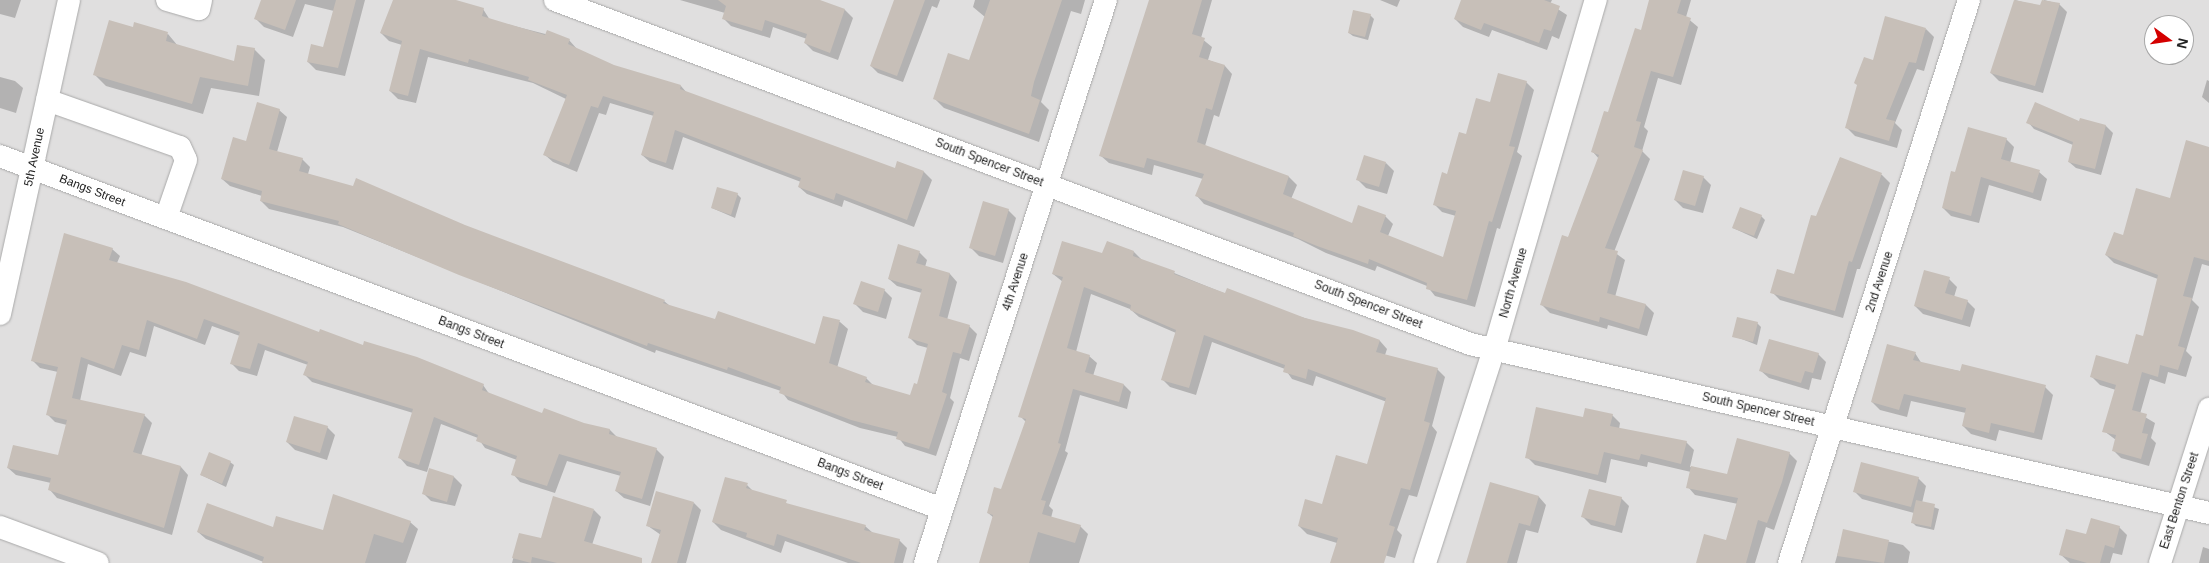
<!DOCTYPE html>
<style>
body{margin:0}
#map{position:relative;width:2209px;height:563px;overflow:hidden;background:#f2efe9;font-family:Helvetica,sans-serif}
div>[style]{position:absolute}
[style*='--x']{left:calc(var(--x)*1px);top:calc(var(--y)*1px);width:calc(var(--w)*1px);rotate:calc(var(--a)*1deg)}
.residential>*{inset:0;background:#e0dfdf}
.shadow>*{inset:0;background:#0003}
.building>*{inset:0;background:#c7bfb8}
.roads{filter:drop-shadow(0 0 1px #a9a9a9) drop-shadow(0 0 1px #a9a9a9)}
.minor>*{height:22px;margin:-11px;padding:0 11px;transform-origin:11px;border-radius:11px;background:#fff}
span{translate:-50% -50%;white-space:nowrap;text-align:center;line-height:1.15;-webkit-text-stroke:5px #fff;paint-order:stroke}
.street-label{font-size:12px;color:#222}
.north{position:absolute;left:2144px;top:15px;width:50px;height:50px;box-sizing:border-box;background:#fff;border:1px solid #a7a7a7;border-radius:50%;rotate:104deg;font-size:14px;font-weight:700;line-height:20px;text-align:center;color:#222}
.north::after{content:'';display:block;margin:auto;width:18px;height:22px;background:#d40000;clip-path:polygon(50% 0,100% 100%,50% 72%,0 100%)}
</style>
<div id="map">
<div class="residential">
<div style="clip-path:polygon(evenodd,0 0,2209px 0,2209px 563px,0 563px,0 0,2154px 25px,2184px 25px,2184px 55px,2154px 55px,2154px 25px)"></div>
</div>
<div class="shadow">
<div style="clip-path:polygon(0 0,21px 0,15px 18px,0 14px)"></div>
<div style="clip-path:polygon(262px 0,365px 0,345px 76px,316px 70px,308px 62px,324px 48px,334px 11px,305px 4px,293px 37px,264px 27px,256px 19px)"></div>
<div style="clip-path:polygon(394px 0,429px 0,483px 9px,490px 20px,569px 40px,577px 49px,614px 66px,681px 86px,687px 93px,895px 170px,898px 162px,924px 172px,932px 180px,914px 227px,844px 200px,842px 207px,807px 194px,799px 187px,801px 182px,683px 137px,673px 170px,650px 162px,642px 155px,654px 116px,610px 103px,606px 115px,599px 113px,577px 172px,553px 162px,545px 155px,566px 99px,533px 83px,428px 57px,416px 103px,398px 99px,390px 91px,402px 45px,389px 41px,381px 33px)"></div>
<div style="clip-path:polygon(680px 0,816px 0,845px 10px,853px 18px,838px 60px,813px 51px,805px 43px,807px 39px,773px 27px,770px 38px,731px 26px,723px 18px,725px 13px)"></div>
<div style="clip-path:polygon(906px 0,940px 0,937px 8px,932px 6px,903px 82px,878px 73px,871px 66px)"></div>
<div style="clip-path:polygon(975px 0,1085px 0,1081px 14px,1071px 11px,1041px 102px,1049px 110px,1039px 142px,944px 108px,934px 98px,970px 62px,985px 17px,973px 7px)"></div>
<div style="clip-path:polygon(1150px 0,1212px 0,1201px 38px,1212px 47px,1208px 60px,1225px 66px,1232px 74px,1219px 117px,1214px 115px,1205px 146px,1289px 177px,1297px 185px,1291px 199px,1352px 225px,1385px 216px,1393px 224px,1388px 236px,1444px 259px,1456px 216px,1442px 212px,1434px 204px,1466px 135px,1491px 104px,1526px 82px,1534px 90px,1517px 152px,1522px 156px,1500px 229px,1497px 228px,1475px 307px,1435px 296px,1427px 286px,1377px 266px,1375px 271px,1326px 253px,1298px 239px,1204px 204px,1197px 196px,1203px 179px,1154px 165px,1152px 175px,1109px 163px,1101px 156px)"></div>
<div style="clip-path:polygon(1380px 0,1400px 0,1397px 7px)"></div>
<div style="clip-path:polygon(1463px 0,1552px 0,1550px 4px,1567px 15px,1559px 39px,1552px 36px,1547px 50px,1492px 30px,1489px 37px,1463px 27px,1455px 19px)"></div>
<div style="clip-path:polygon(1651px 0,1691px 0,1686px 17px,1698px 27px,1681px 85px,1658px 78px,1644px 127px,1648px 131px,1642px 151px,1650px 159px,1614px 252px,1625px 260px,1615px 297px,1646px 305px,1654px 313px,1647px 336px,1608px 325px,1607px 329px,1550px 313px,1542px 305px,1599px 159px,1593px 152px,1642px 31px)"></div>
<div style="clip-path:polygon(2015px 0,2041px 7px,2044px 0,2059px 4px,2067px 12px,2043px 93px,1999px 81px,1991px 73px)"></div>
<div style="clip-path:polygon(1370px 15px,1374px 19px,1368px 40px,1353px 36px,1349px 33px)"></div>
<div style="clip-path:polygon(1926px 29px,1934px 37px,1924px 71px,1917px 69px,1895px 123px,1902px 130px,1897px 148px,1855px 136px,1847px 128px,1874px 62px)"></div>
<div style="clip-path:polygon(168px 34px,178px 46px,235px 63px,254px 49px,265px 60px,259px 96px,211px 88px,203px 114px,106px 86px,95px 75px)"></div>
<div style="clip-path:polygon(0 77px,15px 81px,23px 88px,16px 113px,0 108px)"></div>
<div style="clip-path:polygon(2207px 80px,2209px 81px,2209px 103px,2202px 97px)"></div>
<div style="clip-path:polygon(279px 110px,287px 117px,277px 152px,302px 159px,310px 167px,308px 174px,464px 226px,664px 301px,670px 306px,716px 320px,816px 346px,824px 317px,840px 322px,848px 329px,837px 368px,866px 378px,874px 386px,911px 396px,918px 385px,928px 348px,917px 345px,909px 337px,922px 293px,897px 286px,889px 279px,919px 252px,927px 260px,925px 267px,950px 274px,957px 282px,947px 320px,969px 326px,977px 334px,969px 361px,960px 358px,950px 398px,954px 402px,936px 456px,905px 446px,898px 437px,860px 428px,788px 400px,781px 391px,656px 350px,655px 353px,343px 227px,269px 209px,261px 201px,262px 196px,230px 186px,222px 179px,247px 143px)"></div>
<div style="clip-path:polygon(2080px 119px,2106px 126px,2113px 133px,2101px 175px,2076px 168px,2069px 162px,2073px 145px,2034px 129px,2028px 122px,2080px 122px)"></div>
<div style="clip-path:polygon(2006px 139px,2014px 147px,2010px 163px,2039px 172px,2047px 179px,2041px 201px,1989px 185px,1979px 223px,1951px 216px,1943px 208px,1956px 174px)"></div>
<div style="clip-path:polygon(2209px 148px,2209px 266px,2202px 264px,2192px 300px,2199px 307px,2186px 351px,2192px 357px,2186px 377px,2168px 372px,2165px 384px,2150px 379px,2140px 414px,2155px 423px,2151px 438px,2156px 443px,2149px 466px,2121px 458px,2113px 450px,2116px 440px,2104px 431px,2116px 390px,2100px 385px,2092px 377px,2129px 366px,2144px 338px,2158px 279px,2114px 263px,2106px 255px,2170px 199px)"></div>
<div style="clip-path:polygon(1840px 158px,1882px 175px,1890px 183px,1860px 269px,1857px 269px,1843px 318px,1780px 300px,1772px 292px,1795px 276px)"></div>
<div style="clip-path:polygon(1386px 163px,1394px 171px,1387px 194px,1366px 188px,1358px 180px)"></div>
<div style="clip-path:polygon(1703px 177px,1711px 185px,1703px 213px,1683px 208px,1675px 200px)"></div>
<div style="clip-path:polygon(737px 194px,741px 198px,735px 218px,712px 208px)"></div>
<div style="clip-path:polygon(1008px 210px,1016px 218px,1003px 263px,979px 256px,971px 248px)"></div>
<div style="clip-path:polygon(1761px 216px,1765px 220px,1757px 239px,1733px 228px)"></div>
<div style="clip-path:polygon(112px 249px,120px 256px,117px 263px,320px 334px,483px 385px,490px 395px,543px 415px,610px 430px,617px 437px,656px 449px,664px 457px,650px 506px,624px 498px,616px 491px,621px 476px,567px 461px,555px 493px,520px 482px,513px 474px,517px 460px,485px 448px,478px 438px,441px 424px,427px 472px,407px 466px,400px 458px,413px 413px,312px 382px,304px 374px,308px 365px,265px 350px,257px 376px,239px 371px,232px 364px,240px 336px,212px 326px,205px 345px,154px 326px,146px 357px,130px 352px,121px 376px,88px 364px,80px 401px,144px 415px,152px 423px,141px 456px,181px 467px,188px 475px,172px 535px,57px 498px,50px 490px,51px 483px,16px 475px,8px 468px,59px 457px,67px 425px,55px 422px,47px 414px,58px 372px,40px 368px,32px 360px)"></div>
<div style="clip-path:polygon(1134px 252px,1142px 260px,1226px 294px,1380px 341px,1387px 349px,1385px 355px,1437px 369px,1445px 377px,1432px 426px,1437px 432px,1417px 497px,1409px 495px,1397px 530px,1402px 535px,1395px 558px,1384px 555px,1382px 563px,1332px 563px,1337px 543px,1307px 534px,1299px 526px,1368px 466px,1387px 402px,1316px 376px,1313px 386px,1292px 379px,1285px 369px,1212px 342px,1196px 395px,1170px 387px,1162px 379px,1176px 333px,1139px 317px,1130px 309px,1091px 294px,1076px 352px,1089px 356px,1097px 363px,1093px 376px,1124px 385px,1131px 392px,1127px 409px,1080px 395px,1065px 451px,1068px 453px,1049px 506px,1053px 510px,1051px 518px,1080px 526px,1088px 534px,1079px 563px,981px 563px,994px 518px,988px 513px,1002px 491px,1026px 422px,1020px 416px,1063px 282px,1053px 274px,1103px 255px)"></div>
<div style="clip-path:polygon(1949px 279px,1957px 287px,1954px 297px,1967px 301px,1975px 309px,1970px 327px,1923px 314px,1915px 306px)"></div>
<div style="clip-path:polygon(884px 290px,892px 298px,886px 319px,863px 312px,855px 304px)"></div>
<div style="clip-path:polygon(1757px 323px,1761px 327px,1757px 345px,1734px 336px)"></div>
<div style="clip-path:polygon(1915px 353px,1922px 364px,2045px 387px,2053px 395px,2042px 440px,1999px 430px,1996px 441px,1971px 434px,1963px 426px,1966px 413px,1911px 401px,1907px 417px,1880px 410px,1872px 402px)"></div>
<div style="clip-path:polygon(1818px 354px,1826px 362px,1821px 380px,1812px 378px,1809px 390px,1769px 378px,1761px 371px)"></div>
<div style="clip-path:polygon(1612px 415px,1620px 423px,1619px 429px,1686px 442px,1694px 450px,1690px 467px,1728px 475px,1789px 453px,1797px 461px,1774px 530px,1766px 527px,1755px 563px,1697px 563px,1727px 541px,1738px 504px,1695px 495px,1688px 487px,1691px 472px,1648px 462px,1647px 467px,1611px 459px,1606px 483px,1535px 465px,1527px 457px,1584px 418px)"></div>
<div style="clip-path:polygon(327px 427px,335px 435px,327px 460px,295px 450px,287px 442px)"></div>
<div style="clip-path:polygon(230px 462px,234px 465px,226px 487px,201px 475px)"></div>
<div style="clip-path:polygon(430px 470px,454px 477px,462px 485px,455px 506px,431px 501px,423px 493px)"></div>
<div style="clip-path:polygon(1918px 478px,1926px 486px,1922px 503px,1939px 509px,1934px 530px,1916px 526px,1912px 522px,1914px 513px,1862px 499px,1854px 491px)"></div>
<div style="clip-path:polygon(1491px 484px,1539px 497px,1546px 505px,1538px 533px,1526px 530px,1517px 563px,1468px 563px)"></div>
<div style="clip-path:polygon(747px 485px,754px 492px,790px 505px,865px 526px,873px 533px,899px 540px,907px 548px,903px 563px,848px 563px,785px 541px,781px 553px,721px 530px,713px 522px)"></div>
<div style="clip-path:polygon(1621px 498px,1629px 506px,1622px 533px,1591px 525px,1583px 517px)"></div>
<div style="clip-path:polygon(694px 503px,701px 510px,686px 563px,653px 563px,661px 535px,648px 526px)"></div>
<div style="clip-path:polygon(594px 510px,601px 517px,592px 545px,623px 563px,512px 563px,520px 534px,542px 540px)"></div>
<div style="clip-path:polygon(410px 522px,418px 529px,406px 563px,266px 563px,206px 539px,198px 532px,274px 529px,324px 531px)"></div>
<div style="clip-path:polygon(2119px 527px,2127px 535px,2122px 555px,2113px 553px,2110px 563px,2070px 563px,2060px 554px,2087px 536px)"></div>
<div style="clip-path:polygon(1844px 531px,1903px 545px,1910px 552px,1908px 563px,1835px 563px)"></div>
<div style="clip-path:polygon(2203px 547px,2209px 549px,2209px 563px,2199px 563px)"></div>
</div>
<div class="building">
<div style="clip-path:polygon(261px 0,296px 0,285px 30px,254px 19px)"></div>
<div style="clip-path:polygon(336px 0,356px 0,338px 68px,307px 62px,311px 44px,323px 47px)"></div>
<div style="clip-path:polygon(393px 0,456px 0,484px 8px,482px 16px,545px 35px,547px 30px,570px 39px,568px 44px,614px 65px,681px 85px,680px 89px,895px 168px,897px 161px,924px 171px,907px 220px,836px 193px,834px 200px,798px 187px,801px 178px,675px 130px,666px 163px,641px 155px,654px 112px,603px 96px,598px 108px,591px 106px,569px 165px,543px 155px,567px 95px,528px 80px,529px 77px,469px 59px,468px 63px,420px 49px,408px 96px,389px 91px,402px 41px,380px 33px)"></div>
<div style="clip-path:polygon(718px 0,820px 0,845px 9px,830px 53px,804px 43px,807px 34px,765px 20px,762px 31px,722px 19px,726px 6px)"></div>
<div style="clip-path:polygon(894px 0,925px 0,897px 76px,870px 66px)"></div>
<div style="clip-path:polygon(990px 0,1062px 0,1034px 82px,1031px 96px,1040px 100px,1029px 134px,933px 99px,948px 53px,969px 60px)"></div>
<div style="clip-path:polygon(1149px 0,1202px 0,1192px 34px,1205px 38px,1199px 57px,1225px 65px,1212px 110px,1206px 108px,1197px 142px,1289px 176px,1283px 194px,1352px 223px,1358px 205px,1386px 215px,1380px 232px,1443px 257px,1456px 211px,1433px 205px,1442px 172px,1447px 174px,1459px 132px,1466px 134px,1476px 98px,1490px 102px,1498px 73px,1527px 81px,1509px 146px,1515px 147px,1492px 222px,1489px 221px,1467px 300px,1426px 289px,1427px 283px,1369px 259px,1368px 264px,1317px 246px,1293px 236px,1294px 233px,1195px 196px,1204px 174px,1147px 158px,1144px 168px,1099px 156px)"></div>
<div style="clip-path:polygon(1461px 0,1544px 0,1560px 6px,1551px 31px,1544px 29px,1539px 43px,1484px 23px,1481px 30px,1454px 19px)"></div>
<div style="clip-path:polygon(1649px 0,1681px 0,1677px 13px,1691px 18px,1673px 77px,1651px 71px,1636px 121px,1641px 122px,1634px 147px,1643px 150px,1605px 248px,1618px 251px,1607px 293px,1646px 304px,1639px 329px,1600px 317px,1599px 322px,1540px 305px,1562px 235px,1568px 237px,1599px 155px,1591px 152px,1604px 111px,1608px 112px,1635px 28px,1641px 30px)"></div>
<div style="clip-path:polygon(2014px 0,2040px 5px,2042px 0,2060px 3px,2035px 86px,1990px 73px)"></div>
<div style="clip-path:polygon(1353px 10px,1371px 14px,1365px 37px,1348px 33px)"></div>
<div style="clip-path:polygon(1885px 16px,1926px 28px,1916px 63px,1909px 62px,1886px 119px,1895px 121px,1889px 141px,1845px 128px,1857px 85px,1854px 83px,1864px 57px,1873px 60px)"></div>
<div style="clip-path:polygon(109px 20px,133px 27px,134px 22px,168px 32px,166px 41px,234px 61px,237px 45px,255px 48px,248px 86px,200px 77px,192px 104px,93px 75px)"></div>
<div style="clip-path:polygon(257px 102px,280px 109px,269px 149px,303px 158px,299px 171px,353px 186px,356px 178px,465px 225px,665px 300px,663px 303px,715px 319px,718px 311px,815px 344px,823px 316px,840px 320px,829px 363px,867px 377px,865px 382px,910px 395px,914px 383px,917px 384px,928px 344px,908px 338px,922px 289px,888px 279px,898px 244px,920px 251px,916px 263px,950px 273px,939px 316px,970px 325px,961px 354px,953px 352px,942px 392px,947px 394px,929px 449px,896px 439px,898px 432px,851px 420px,779px 393px,781px 387px,728px 367px,727px 370px,648px 343px,647px 346px,459px 275px,338px 224px,339px 221px,260px 201px,262px 191px,221px 179px,233px 137px,246px 141px)"></div>
<div style="clip-path:polygon(2035px 102px,2079px 121px,2080px 118px,2106px 125px,2095px 169px,2068px 162px,2073px 142px,2026px 123px)"></div>
<div style="clip-path:polygon(1968px 127px,2007px 138px,2001px 159px,2040px 170px,2033px 193px,1981px 177px,1971px 216px,1942px 208px,1951px 171px,1955px 172px)"></div>
<div style="clip-path:polygon(2186px 140px,2209px 147px,2209px 261px,2194px 257px,2183px 296px,2192px 298px,2178px 346px,2185px 348px,2178px 370px,2160px 365px,2158px 377px,2142px 372px,2132px 410px,2147px 414px,2142px 433px,2148px 434px,2141px 459px,2112px 451px,2116px 435px,2102px 432px,2116px 385px,2090px 377px,2096px 355px,2128px 364px,2136px 334px,2143px 336px,2158px 275px,2105px 255px,2114px 232px,2123px 235px,2136px 188px,2170px 198px)"></div>
<div style="clip-path:polygon(1364px 155px,1386px 162px,1379px 187px,1356px 180px)"></div>
<div style="clip-path:polygon(1840px 157px,1882px 173px,1852px 262px,1849px 261px,1835px 311px,1770px 293px,1777px 269px,1794px 274px,1811px 215px,1816px 216px)"></div>
<div style="clip-path:polygon(1683px 170px,1704px 176px,1695px 206px,1674px 200px)"></div>
<div style="clip-path:polygon(717px 187px,738px 193px,731px 215px,711px 208px)"></div>
<div style="clip-path:polygon(983px 201px,1009px 209px,995px 256px,969px 248px)"></div>
<div style="clip-path:polygon(1740px 207px,1762px 215px,1754px 236px,1732px 228px)"></div>
<div style="clip-path:polygon(64px 233px,113px 248px,109px 260px,186px 282px,319px 332px,320px 329px,363px 345px,364px 341px,417px 357px,484px 384px,482px 390px,542px 413px,544px 408px,584px 423px,610px 429px,609px 434px,657px 448px,642px 499px,615px 491px,621px 472px,559px 454px,547px 486px,511px 475px,517px 456px,476px 441px,478px 435px,434px 417px,419px 465px,398px 458px,413px 409px,303px 375px,308px 362px,258px 343px,250px 369px,230px 364px,240px 332px,204px 319px,197px 339px,147px 320px,139px 350px,122px 345px,114px 369px,81px 357px,72px 398px,145px 414px,133px 452px,181px 466px,164px 528px,48px 490px,51px 478px,7px 468px,13px 445px,58px 455px,67px 420px,46px 415px,58px 367px,31px 361px)"></div>
<div style="clip-path:polygon(1062px 241px,1102px 253px,1107px 241px,1134px 251px,1133px 256px,1175px 271px,1174px 274px,1225px 293px,1227px 288px,1305px 318px,1353px 330px,1380px 340px,1376px 352px,1438px 368px,1424px 421px,1430px 423px,1410px 490px,1401px 488px,1389px 525px,1395px 527px,1384px 563px,1330px 563px,1338px 538px,1298px 526px,1305px 499px,1322px 504px,1336px 455px,1367px 464px,1386px 398px,1308px 369px,1306px 379px,1283px 372px,1285px 365px,1204px 335px,1189px 388px,1161px 380px,1176px 330px,1130px 310px,1131px 305px,1084px 287px,1067px 348px,1090px 355px,1085px 372px,1124px 384px,1119px 402px,1073px 389px,1058px 443px,1061px 444px,1041px 500px,1046px 501px,1042px 514px,1081px 525px,1075px 543px,1038px 532px,1029px 563px,979px 563px,993px 515px,987px 513px,994px 487px,1001px 489px,1026px 419px,1018px 417px,1063px 277px,1052px 274px)"></div>
<div style="clip-path:polygon(1924px 270px,1950px 277px,1945px 293px,1968px 300px,1962px 320px,1914px 306px)"></div>
<div style="clip-path:polygon(861px 281px,885px 289px,878px 312px,853px 304px)"></div>
<div style="clip-path:polygon(1737px 317px,1758px 322px,1753px 342px,1732px 337px)"></div>
<div style="clip-path:polygon(1769px 339px,1819px 353px,1813px 373px,1805px 371px,1801px 383px,1759px 371px)"></div>
<div style="clip-path:polygon(1887px 344px,1916px 352px,1913px 360px,1960px 371px,1962px 364px,2046px 385px,2034px 433px,1991px 423px,1989px 433px,1962px 426px,1966px 408px,1904px 394px,1899px 410px,1871px 402px)"></div>
<div style="clip-path:polygon(1536px 407px,1583px 417px,1585px 408px,1613px 414px,1610px 426px,1687px 441px,1681px 464px,1641px 454px,1639px 460px,1604px 452px,1598px 475px,1525px 458px)"></div>
<div style="clip-path:polygon(294px 416px,328px 426px,320px 453px,286px 442px)"></div>
<div style="clip-path:polygon(1737px 438px,1790px 452px,1782px 482px,1767px 523px,1758px 520px,1746px 563px,1696px 563px,1704px 534px,1726px 540px,1738px 498px,1686px 488px,1691px 466px,1727px 474px)"></div>
<div style="clip-path:polygon(209px 452px,231px 461px,222px 484px,200px 475px)"></div>
<div style="clip-path:polygon(1861px 462px,1919px 477px,1911px 507px,1853px 492px)"></div>
<div style="clip-path:polygon(429px 468px,454px 476px,447px 502px,422px 494px)"></div>
<div style="clip-path:polygon(725px 477px,748px 483px,746px 488px,787px 500px,786px 503px,866px 525px,864px 530px,900px 539px,894px 563px,861px 563px,777px 534px,774px 546px,746px 537px,747px 533px,712px 522px)"></div>
<div style="clip-path:polygon(1490px 482px,1539px 496px,1530px 526px,1519px 523px,1507px 563px,1466px 563px)"></div>
<div style="clip-path:polygon(1589px 489px,1622px 497px,1615px 526px,1581px 517px)"></div>
<div style="clip-path:polygon(656px 491px,694px 502px,677px 563px,651px 563px,661px 530px,646px 526px)"></div>
<div style="clip-path:polygon(333px 494px,411px 521px,403px 543px,374px 534px,365px 563px,262px 563px,264px 557px,197px 532px,207px 503px,273px 527px,276px 516px,323px 530px)"></div>
<div style="clip-path:polygon(553px 496px,594px 509px,584px 541px,642px 558px,642px 563px,557px 563px,532px 557px,531px 563px,512px 558px,519px 533px,541px 538px)"></div>
<div style="clip-path:polygon(1916px 500px,1935px 504px,1931px 527px,1911px 523px)"></div>
<div style="clip-path:polygon(2091px 518px,2120px 526px,2114px 548px,2105px 545px,2100px 563px,2087px 563px,2059px 555px,2066px 529px,2086px 534px)"></div>
<div style="clip-path:polygon(1843px 529px,1889px 540px,1884px 563px,1837px 556px)"></div>
</div>
<div class="roads">
<div class="minor">
<div style="--x:167;--y:0;--w:33;--a:16"></div>
<div style="--x:199;--y:9;--w:9;--a:-77"></div>
<div style="--x:555;--y:0;--w:978;--a:20.6"></div>
<div style="--x:1470;--y:344;--w:758;--a:12.88"></div>
<div style="--x:47;--y:100;--w:141;--a:19.5"></div>
<div style="--x:180;--y:147;--w:14;--a:65"></div>
<div style="--x:186;--y:160;--w:61;--a:109"></div>
<div style="--x:0;--y:156;--w:1006;--a:20.54"></div>
<div style="--x:0;--y:314;--w:321;--a:-77.6"></div>
<div style="--x:0;--y:527;--w:104;--a:20.2"></div>
<div style="--x:925;--y:563;--w:591;--a:-72.18"></div>
<div style="--x:1425;--y:563;--w:224;--a:-72.1"></div>
<div style="--x:1494;--y:350;--w:365;--a:-73.8"></div>
<div style="--x:1789;--y:563;--w:591;--a:-72.27"></div>
<div style="--x:2160;--y:563;--w:162;--a:-72.3"></div>
</div>
</div>
<div class="street-label">
<span style="left:35px;top:157px;rotate:-78deg">5th Avenue</span>
<span style="left:989px;top:163px;rotate:21deg">South Spencer Street</span>
<span style="left:92px;top:191px;rotate:21deg">Bangs Street</span>
<span style="left:1016px;top:282px;rotate:-72deg">4th Avenue</span>
<span style="left:1880px;top:282px;rotate:-72deg">2nd Avenue</span>
<span style="left:1514px;top:283px;rotate:-74deg">North Avenue</span>
<span style="left:1368px;top:305px;rotate:21deg">South Spencer Street</span>
<span style="left:471px;top:333px;rotate:21deg">Bangs Street</span>
<span style="left:1758px;top:410px;rotate:13deg">South Spencer Street</span>
<span style="left:850px;top:475px;rotate:21deg">Bangs Street</span>
<span style="left:2180px;top:501px;rotate:-72deg">East Benton Street</span>
</div>
<div class="north">N</div>
</div>
